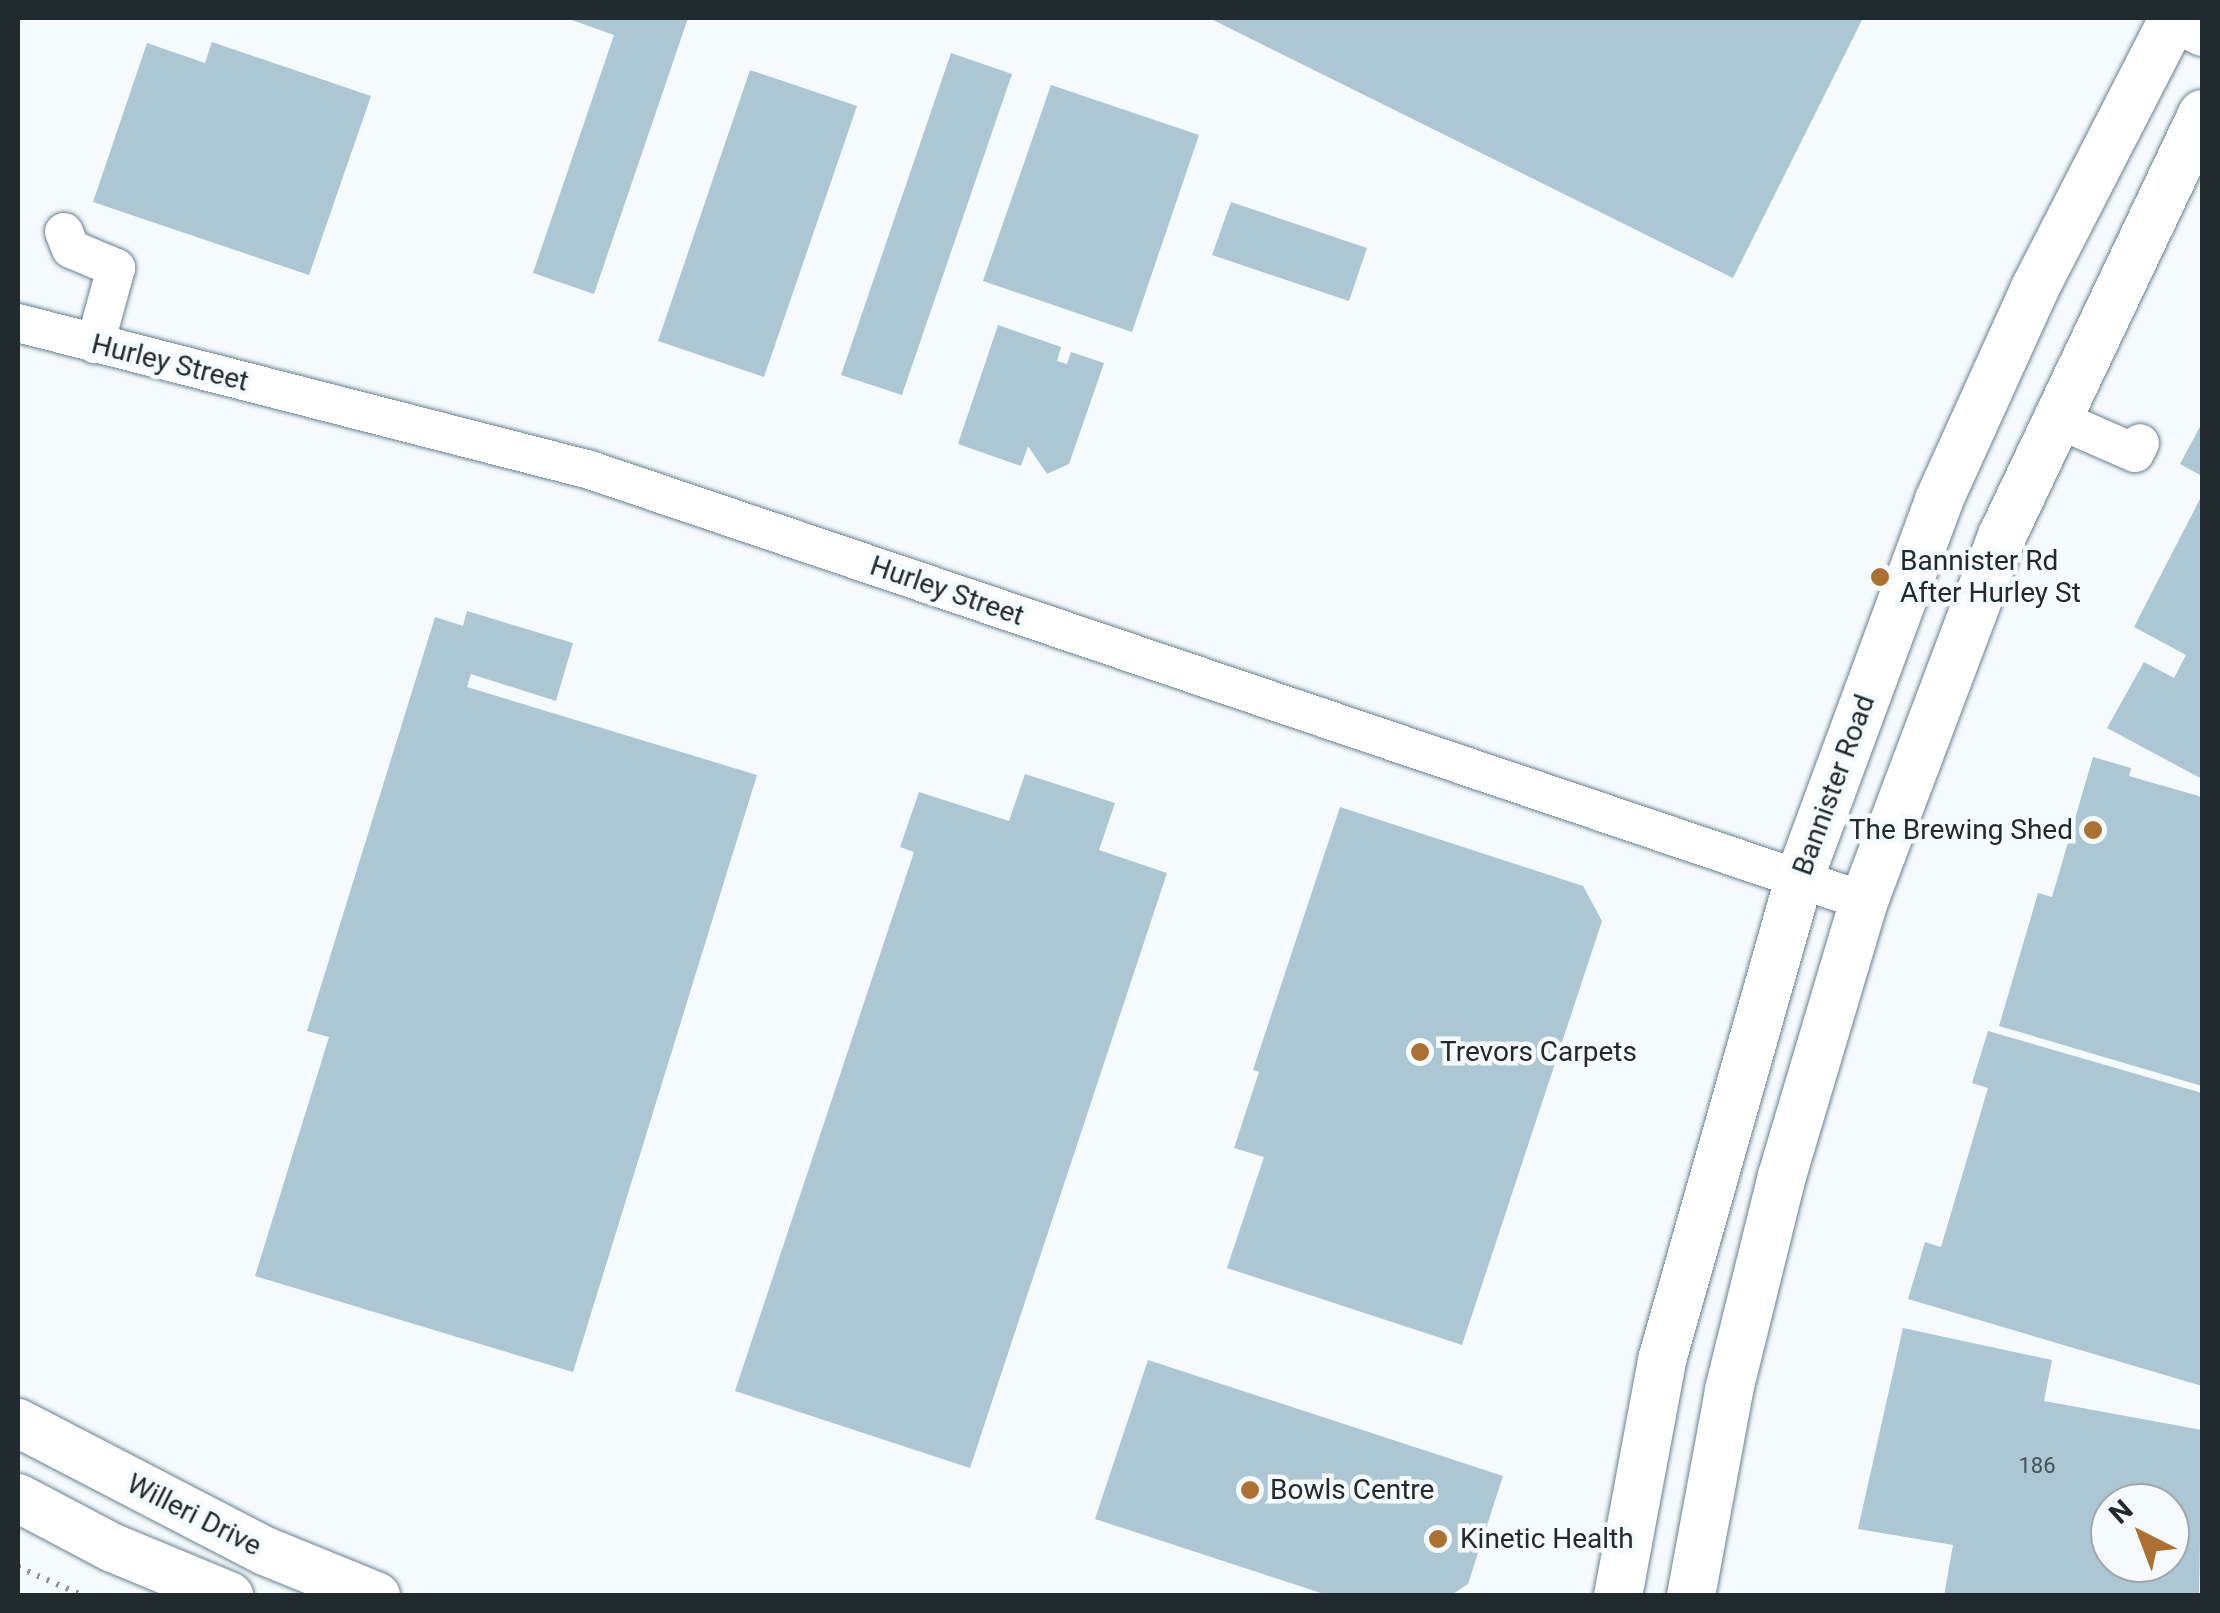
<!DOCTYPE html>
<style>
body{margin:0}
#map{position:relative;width:2220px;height:1613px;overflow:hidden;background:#f5fafd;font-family:Roboto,sans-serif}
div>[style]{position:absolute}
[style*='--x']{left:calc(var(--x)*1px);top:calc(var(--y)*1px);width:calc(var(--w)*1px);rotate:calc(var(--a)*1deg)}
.building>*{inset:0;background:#acc6d3}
.path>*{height:6px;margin-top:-3px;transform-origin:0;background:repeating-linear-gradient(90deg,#8f969a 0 2.5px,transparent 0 10.5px)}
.roads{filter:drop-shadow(0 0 2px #6a818e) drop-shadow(0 0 2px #6a818e)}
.minor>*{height:38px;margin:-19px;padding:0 19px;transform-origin:19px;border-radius:19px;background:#fff}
.major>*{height:48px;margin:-24px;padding:0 24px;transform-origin:24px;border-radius:24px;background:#fff}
.dots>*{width:28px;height:28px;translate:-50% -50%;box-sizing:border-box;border:5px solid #f5fafd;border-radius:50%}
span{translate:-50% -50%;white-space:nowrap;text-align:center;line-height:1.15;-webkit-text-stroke:9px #f5fafd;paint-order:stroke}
.number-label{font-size:22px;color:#435158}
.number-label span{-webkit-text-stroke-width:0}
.street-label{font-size:28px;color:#202a2f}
.poi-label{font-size:28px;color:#202a2f}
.left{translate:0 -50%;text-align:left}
.right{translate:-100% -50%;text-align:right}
.frame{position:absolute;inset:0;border:20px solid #202a2f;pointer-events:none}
.north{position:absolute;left:2090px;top:1483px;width:100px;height:100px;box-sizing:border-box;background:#f5fafd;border:2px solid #a0a7ab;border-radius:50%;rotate:318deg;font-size:28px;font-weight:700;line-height:40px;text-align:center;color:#202a2f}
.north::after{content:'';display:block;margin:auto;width:35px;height:45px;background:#ac7132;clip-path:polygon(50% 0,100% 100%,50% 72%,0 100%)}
</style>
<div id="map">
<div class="building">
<div style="clip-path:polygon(566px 18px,688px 18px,594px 294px,533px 273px,614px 35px)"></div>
<div style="clip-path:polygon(1209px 18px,1863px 18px,1733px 278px)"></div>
<div style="clip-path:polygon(212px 42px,371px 96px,309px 275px,93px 202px,147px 43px,205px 63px)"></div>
<div style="clip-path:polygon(951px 53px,1012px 74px,902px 395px,841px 375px)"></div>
<div style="clip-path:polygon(750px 70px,857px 106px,764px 377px,658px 341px)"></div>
<div style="clip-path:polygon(1051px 85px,1199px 135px,1132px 332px,983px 281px)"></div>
<div style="clip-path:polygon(1231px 202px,1367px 248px,1349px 301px,1212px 255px)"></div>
<div style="clip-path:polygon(998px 325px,1061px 347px,1057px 361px,1067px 364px,1071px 352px,1104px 363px,1069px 464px,1047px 474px,1028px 446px,1021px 466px,958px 444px)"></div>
<div style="clip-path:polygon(2202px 423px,2202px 476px,2180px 464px)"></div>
<div style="clip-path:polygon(2202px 495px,2202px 779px,2107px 728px,2144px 662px,2174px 678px,2186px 655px,2134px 627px)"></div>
<div style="clip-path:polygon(467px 611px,573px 643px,556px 701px,471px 674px,467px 687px,757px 775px,573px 1372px,255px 1276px,329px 1037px,307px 1031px,435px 617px,463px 626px)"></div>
<div style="clip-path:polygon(2093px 757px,2131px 768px,2129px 776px,2202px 797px,2202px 1086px,1999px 1026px,2038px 893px,2052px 897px)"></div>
<div style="clip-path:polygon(1025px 774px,1115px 803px,1099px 850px,1167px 873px,970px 1468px,735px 1391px,914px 852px,900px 847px,919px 792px,1009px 821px)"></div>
<div style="clip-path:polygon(1340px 807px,1583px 886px,1602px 921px,1462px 1345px,1227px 1268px,1264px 1157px,1234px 1148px,1259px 1072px,1253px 1070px)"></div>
<div style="clip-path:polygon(1988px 1031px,2202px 1093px,2202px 1386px,1908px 1299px,1925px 1242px,1941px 1247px,1988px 1088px,1972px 1083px)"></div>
<div style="clip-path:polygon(evenodd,1903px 1328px,2052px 1360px,2044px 1401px,2202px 1430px,2199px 1596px,1944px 1596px,1953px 1545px,1858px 1529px,1903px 1328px,2110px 1503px,2170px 1503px,2170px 1563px,2110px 1563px,2110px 1503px)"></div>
<div style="clip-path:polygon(1148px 1360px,1503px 1476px,1468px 1584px,1450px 1596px,1330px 1596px,1095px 1519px)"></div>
</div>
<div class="path">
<div style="--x:18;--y:1567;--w:72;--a:23.7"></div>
</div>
<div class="roads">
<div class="minor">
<div style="--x:2171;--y:22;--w:34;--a:26"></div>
<div style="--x:64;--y:232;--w:18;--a:68"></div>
<div style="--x:71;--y:249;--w:49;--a:22.9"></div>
<div style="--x:116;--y:268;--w:79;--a:105.4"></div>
<div style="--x:18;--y:323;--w:591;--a:14.41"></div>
<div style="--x:590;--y:470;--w:1345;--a:18.69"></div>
<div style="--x:2055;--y:418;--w:87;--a:23.6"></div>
<div style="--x:2135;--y:453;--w:11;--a:-63"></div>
</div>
<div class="major">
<div style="--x:18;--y:1423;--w:278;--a:27.4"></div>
<div style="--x:265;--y:1551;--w:120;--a:22.1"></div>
<div style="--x:18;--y:1498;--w:107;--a:27.8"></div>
<div style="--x:113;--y:1548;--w:126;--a:22.5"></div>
<div style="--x:1618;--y:1596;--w:240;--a:-79.4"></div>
<div style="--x:1662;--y:1360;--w:500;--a:-74.1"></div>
<div style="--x:1799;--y:879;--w:404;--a:-69.7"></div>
<div style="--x:1939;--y:500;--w:233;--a:-65.6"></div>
<div style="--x:2035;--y:288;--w:304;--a:-62.8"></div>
<div style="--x:1691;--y:1596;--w:209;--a:-79.5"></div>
<div style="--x:1729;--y:1390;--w:220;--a:-76.1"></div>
<div style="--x:1782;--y:1176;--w:287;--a:-73.4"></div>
<div style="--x:1864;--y:901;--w:390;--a:-69.3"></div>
<div style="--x:2002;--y:536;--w:467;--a:-64.6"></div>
</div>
</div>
<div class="dots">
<div style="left:1880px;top:577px;background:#ac7132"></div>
<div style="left:2093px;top:830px;background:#ac7132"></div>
<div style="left:1420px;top:1052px;background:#ac7132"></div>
<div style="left:1250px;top:1490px;background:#ac7132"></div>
<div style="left:1438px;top:1539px;background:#ac7132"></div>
</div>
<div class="number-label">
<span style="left:2037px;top:1466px">186</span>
</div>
<div class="street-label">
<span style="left:170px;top:363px;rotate:14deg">Hurley Street</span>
<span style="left:947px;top:591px;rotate:19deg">Hurley Street</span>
<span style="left:1834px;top:785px;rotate:-70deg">Bannister Road</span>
<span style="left:194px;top:1515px;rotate:27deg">Willeri Drive</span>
</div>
<div class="poi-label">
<span class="left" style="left:1900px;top:577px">Bannister Rd<br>After Hurley St</span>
<span class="right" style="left:2073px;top:830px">The Brewing Shed</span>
<span class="left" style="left:1440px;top:1052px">Trevors Carpets</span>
<span class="left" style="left:1270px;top:1490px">Bowls Centre</span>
<span class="left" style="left:1460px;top:1539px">Kinetic Health</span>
</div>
<div class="frame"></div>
<div class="north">N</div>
</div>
